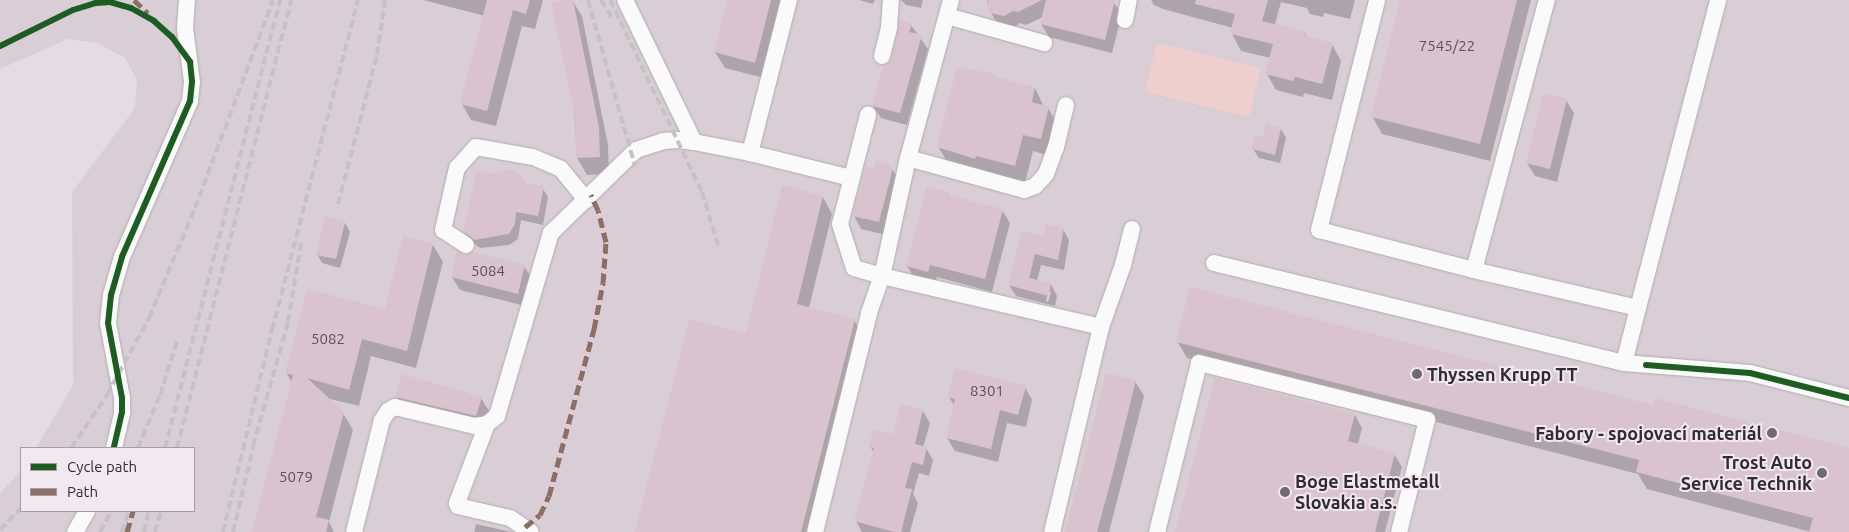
<!DOCTYPE html>
<meta charset="utf-8">
<style>
body{margin:0}
#map{position:relative;width:1849px;height:532px;overflow:hidden;background:#e3dde1;font-family:Ubuntu,sans-serif}
div>[style]{position:absolute}
[style*='--x']{left:calc(var(--x)*1px);top:calc(var(--y)*1px);width:calc(var(--w)*1px);rotate:calc(var(--a)*1deg)}
.built>*{inset:0;background:#d9ced6}
.green>*{inset:0;background:#efcece}
.shadow>*{inset:0;background:#0003}
.building>*{inset:0;background:#d9c3cc}
.roads{filter:drop-shadow(0 0 1px #b0acaf) drop-shadow(0 0 1px #b0acaf)}
.minor>*{height:16px;margin:-8px;padding:0 8px;transform-origin:8px;border-radius:8px;background:#fbfafa}
.rail>*{height:4px;margin-top:-2px;transform-origin:0;background:repeating-linear-gradient(90deg,#c4c2c3 0 8px,transparent 0 12px)}
.quiet>*{height:5px;margin-top:-2.5px;transform-origin:0;background:repeating-linear-gradient(90deg,#8d6e63 0 10px,transparent 0 15px)}
.cycleway>*{height:6px;margin:-3px;padding:0 3px;transform-origin:3px;border-radius:3px;background:#1b5e20}
.dots>*{width:14px;height:14px;translate:-50% -50%;box-sizing:border-box;border:2px solid #f2e8f0;border-radius:50%}
span{translate:-50% -50%;white-space:nowrap;text-align:center;line-height:1.15;-webkit-text-stroke:4px #f2e8f0;paint-order:stroke}
.number-label{font-size:15px;color:#5a5256}
.number-label span{-webkit-text-stroke-width:0}
.poi-label{font-size:18px;color:#302c2f;font-weight:700}
.left{translate:0 -50%;text-align:left}
.right{translate:-100% -50%;text-align:right}
.legend{position:absolute;left:20px;top:447px;width:175px;height:65px;box-sizing:border-box;background:#f2e8f0;border:1px solid #a49da3;margin:0;padding:6px 9px;list-style:none;font-size:15px;color:#302c2f}
.legend li{display:flex;align-items:center;gap:10px;height:25px}
.legend b{width:25px;border:1px solid #a49da3}
</style>
<div id="map">
<div class="built">
<div style="clip-path:polygon(0 0,1849px 0,1849px 532px,0 532px,0 493px,21px 471px,21px 511px,194px 511px,194px 448px,36px 448px,73px 385px,72px 192px,135px 108px,137px 80px,125px 58px,97px 43px,68px 39px,0 69px)"></div>
</div>
<div class="green">
<div style="clip-path:polygon(1157px 43px,1261px 68px,1249px 117px,1145px 92px)"></div>
</div>
<div class="shadow">
<div style="clip-path:polygon(423px 0,543px 0,535px 29px,522px 26px,496px 126px,471px 120px,462px 104px,485px 16px)"></div>
<div style="clip-path:polygon(568px 0,572px 0,582px 16px,608px 145px,609px 174px,587px 175px,577px 158px)"></div>
<div style="clip-path:polygon(729px 0,783px 0,764px 78px,725px 68px,715px 52px)"></div>
<div style="clip-path:polygon(859px 0,875px 0,873px 4px)"></div>
<div style="clip-path:polygon(901px 0,923px 0,921px 8px,906px 5px)"></div>
<div style="clip-path:polygon(987px 0,1112px 0,1122px 14px,1112px 53px,1049px 37px,1041px 24px,1043px 17px,1026px 25px,1020px 23px,1012px 29px,999px 26px,988px 8px)"></div>
<div style="clip-path:polygon(1151px 0,1355px 0,1350px 19px,1324px 13px,1323px 17px,1310px 14px,1307px 8px,1281px 2px,1275px 24px,1305px 33px,1308px 39px,1332px 44px,1341px 61px,1332px 100px,1304px 93px,1303px 97px,1276px 90px,1267px 74px,1271px 58px,1241px 51px,1232px 34px,1233px 28px,1163px 9px,1154px 5px)"></div>
<div style="clip-path:polygon(1402px 0,1531px 0,1490px 161px,1382px 134px,1372px 116px)"></div>
<div style="clip-path:polygon(911px 25px,928px 49px,907px 125px,881px 118px,873px 106px,890px 64px)"></div>
<div style="clip-path:polygon(995px 75px,997px 78px,1035px 88px,1044px 107px,1048px 108px,1058px 125px,1050px 156px,1033px 151px,1025px 183px,948px 164px,938px 146px)"></div>
<div style="clip-path:polygon(1566px 100px,1574px 113px,1557px 182px,1535px 176px,1527px 163px)"></div>
<div style="clip-path:polygon(1281px 129px,1286px 138px,1280px 163px,1259px 158px,1253px 149px,1264px 139px)"></div>
<div style="clip-path:polygon(887px 165px,892px 169px,900px 182px,886px 235px,861px 229px,854px 216px,874px 172px)"></div>
<div style="clip-path:polygon(494px 176px,522px 179px,526px 185px,543px 189px,548px 197px,543px 225px,521px 220px,518px 239px,509px 245px,480px 248px,469px 240px,464px 231px)"></div>
<div style="clip-path:polygon(948px 193px,950px 197px,1002px 210px,1010px 223px,992px 292px,937px 277px,935px 285px,915px 279px,907px 266px)"></div>
<div style="clip-path:polygon(823px 197px,832px 214px,809px 308px,854px 320px,864px 337px,815px 532px,636px 532px)"></div>
<div style="clip-path:polygon(345px 223px,350px 232px,340px 268px,322px 263px,317px 254px)"></div>
<div style="clip-path:polygon(evenodd,1063px 229px,1069px 240px,1064px 270px,1041px 265px,1037px 281px,1051px 284px,1057px 296px,1055px 306px,1016px 296px,1009px 285px,1044px 238px,1063px 229px,1048px 292px,1051px 292px,1048px 302px,1046px 301px,1048px 292px)"></div>
<div style="clip-path:polygon(433px 245px,443px 262px,416px 368px,371px 356px,359px 406px,326px 398px,343px 413px,353px 430px,329px 522px,334px 532px,254px 532px,292px 383px,286px 372px,386px 311px)"></div>
<div style="clip-path:polygon(465px 256px,524px 266px,532px 279px,526px 306px,460px 290px,452px 277px)"></div>
<div style="clip-path:polygon(1177px 341px,1654px 407px,1849px 449px,1849px 532px,1811px 532px,1647px 489px,1638px 474px,1187px 358px)"></div>
<div style="clip-path:polygon(1135px 381px,1144px 396px,1109px 532px,1067px 532px)"></div>
<div style="clip-path:polygon(1025px 387px,1032px 400px,1026px 427px,1007px 423px,998px 462px,955px 451px,947px 438px,955px 407px,949px 397px)"></div>
<div style="clip-path:polygon(397px 397px,481px 398px,489px 411px,484px 428px,404px 410px)"></div>
<div style="clip-path:polygon(923px 411px,930px 423px,923px 448px,926px 448px,933px 460px,929px 476px,919px 473px,913px 494px,918px 503px,910px 532px,862px 532px,856px 521px,874px 453px,870px 446px,894px 436px)"></div>
<div style="clip-path:polygon(1355px 415px,1362px 428px,1358px 444px,1394px 454px,1402px 467px,1385px 532px,1176px 532px)"></div>
<div style="clip-path:polygon(476px 524px,511px 532px,474px 532px)"></div>
</div>
<div class="building">
<div style="clip-path:polygon(487px 0,530px 0,526px 14px,513px 10px,487px 111px,460px 104px)"></div>
<div style="clip-path:polygon(563px 0,573px 0,599px 127px,600px 157px,576px 158px,575px 115px,551px 3px)"></div>
<div style="clip-path:polygon(727px 0,771px 0,755px 63px,714px 52px)"></div>
<div style="clip-path:polygon(988px 0,1042px 0,1018px 12px,1013px 11px,1004px 16px,990px 13px,987px 8px)"></div>
<div style="clip-path:polygon(1046px 0,1115px 0,1105px 40px,1040px 24px)"></div>
<div style="clip-path:polygon(1196px 0,1268px 0,1262px 21px,1306px 32px,1305px 36px,1333px 43px,1322px 84px,1295px 77px,1293px 81px,1265px 74px,1273px 44px,1230px 34px,1235px 14px,1195px 4px)"></div>
<div style="clip-path:polygon(1400px 0,1517px 0,1480px 144px,1371px 117px)"></div>
<div style="clip-path:polygon(900px 20px,912px 24px,909px 32px,922px 35px,900px 113px,872px 106px,883px 66px,889px 63px,892px 58px)"></div>
<div style="clip-path:polygon(957px 67px,996px 74px,996px 77px,1035px 87px,1032px 102px,1049px 107px,1041px 139px,1023px 135px,1015px 166px,976px 156px,975px 159px,937px 147px)"></div>
<div style="clip-path:polygon(1543px 93px,1567px 99px,1550px 169px,1526px 163px)"></div>
<div style="clip-path:polygon(1266px 124px,1281px 128px,1275px 155px,1252px 149px,1255px 135px,1263px 137px)"></div>
<div style="clip-path:polygon(876px 161px,887px 164px,887px 166px,893px 168px,879px 222px,852px 216px,865px 168px,874px 170px)"></div>
<div style="clip-path:polygon(510px 169px,520px 174px,524px 183px,544px 187px,538px 216px,516px 212px,515px 224px,509px 234px,474px 240px,463px 231px,477px 170px,494px 174px)"></div>
<div style="clip-path:polygon(782px 185px,823px 196px,797px 304px,855px 319px,801px 532px,635px 532px,689px 319px,746px 333px)"></div>
<div style="clip-path:polygon(927px 186px,948px 192px,948px 195px,1003px 209px,985px 279px,930px 265px,928px 272px,906px 266px)"></div>
<div style="clip-path:polygon(325px 216px,345px 222px,336px 259px,316px 255px)"></div>
<div style="clip-path:polygon(1046px 224px,1064px 228px,1058px 260px,1035px 254px,1029px 278px,1051px 283px,1049px 296px,1008px 285px,1022px 231px,1043px 236px)"></div>
<div style="clip-path:polygon(403px 236px,433px 244px,407px 351px,362px 339px,349px 390px,307px 378px,344px 412px,316px 517px,329px 520px,326px 532px,252px 532px,293px 375px,285px 373px,307px 289px,385px 309px)"></div>
<div style="clip-path:polygon(457px 251px,465px 255px,472px 252px,525px 265px,518px 294px,451px 277px)"></div>
<div style="clip-path:polygon(1190px 287px,1653px 405px,1655px 398px,1849px 448px,1849px 532px,1809px 532px,1813px 518px,1636px 472px,1639px 460px,1176px 342px)"></div>
<div style="clip-path:polygon(955px 368px,1026px 386px,1018px 415px,1000px 410px,991px 449px,946px 438px,955px 399px,948px 397px)"></div>
<div style="clip-path:polygon(1106px 373px,1136px 380px,1114px 469px,1097px 532px,1065px 532px)"></div>
<div style="clip-path:polygon(402px 374px,482px 397px,476px 416px,395px 397px)"></div>
<div style="clip-path:polygon(1215px 378px,1355px 414px,1348px 441px,1395px 453px,1375px 532px,1175px 532px)"></div>
<div style="clip-path:polygon(901px 404px,923px 410px,915px 444px,927px 447px,923px 465px,912px 462px,905px 488px,912px 489px,901px 532px,894px 532px,854px 521px,874px 448px,869px 447px,873px 429px,893px 434px)"></div>
</div>
<div class="roads">
<div class="minor">
<div style="--x:951;--y:0;--w:164;--a:105.2"></div>
<div style="--x:908;--y:158;--w:121;--a:102.4"></div>
<div style="--x:882;--y:276;--w:225;--a:13.1"></div>
<div style="--x:1101;--y:327;--w:211;--a:103.4"></div>
<div style="--x:947;--y:16;--w:101;--a:15.6"></div>
<div style="--x:1125;--y:20;--w:20;--a:-79"></div>
<div style="--x:882;--y:56;--w:30;--a:-76"></div>
<div style="--x:889;--y:27;--w:27;--a:-86"></div>
<div style="--x:694;--y:142;--w:57;--a:11.1"></div>
<div style="--x:750;--y:153;--w:104;--a:13.9"></div>
<div style="--x:750;--y:153;--w:158;--a:-75.7"></div>
<div style="--x:908;--y:158;--w:120;--a:15.4"></div>
<div style="--x:1024;--y:190;--w:12;--a:-20"></div>
<div style="--x:1035;--y:186;--w:16;--a:-47"></div>
<div style="--x:1046;--y:174;--w:29;--a:-70"></div>
<div style="--x:1056;--y:147;--w:43;--a:-76.6"></div>
<div style="--x:466;--y:245;--w:27;--a:-147"></div>
<div style="--x:443;--y:230;--w:64;--a:-77.3"></div>
<div style="--x:457;--y:168;--w:28;--a:-48"></div>
<div style="--x:476;--y:147;--w:58;--a:10"></div>
<div style="--x:533;--y:157;--w:30;--a:23"></div>
<div style="--x:561;--y:169;--w:40;--a:51"></div>
<div style="--x:1214;--y:263;--w:422;--a:13.7"></div>
<div style="--x:1624;--y:363;--w:57;--a:-75.7"></div>
<div style="--x:1638;--y:308;--w:168;--a:-167"></div>
<div style="--x:1474;--y:270;--w:160;--a:-165.5"></div>
<div style="--x:1319;--y:230;--w:237;--a:-75.8"></div>
<div style="--x:1474;--y:270;--w:280;--a:-74.9"></div>
<div style="--x:1638;--y:308;--w:318;--a:-75.4"></div>
<div style="--x:1101;--y:327;--w:66;--a:-70.5"></div>
<div style="--x:1123;--y:265;--w:37;--a:-76"></div>
<div style="--x:1624;--y:363;--w:126;--a:4.5"></div>
<div style="--x:1750;--y:373;--w:102;--a:14.2"></div>
<div style="--x:487;--y:424;--w:85;--a:110.8"></div>
<div style="--x:457;--y:503;--w:3;--a:72"></div>
<div style="--x:458;--y:506;--w:53;--a:13"></div>
<div style="--x:510;--y:518;--w:25;--a:34"></div>
<div style="--x:114;--y:448;--w:37;--a:-77"></div>
<div style="--x:122;--y:412;--w:14;--a:-90"></div>
<div style="--x:122;--y:398;--w:76;--a:-100.6"></div>
<div style="--x:108;--y:323;--w:28;--a:-84"></div>
<div style="--x:111;--y:295;--w:40;--a:-74"></div>
<div style="--x:122;--y:257;--w:170;--a:-66.4"></div>
<div style="--x:190;--y:101;--w:19;--a:-84"></div>
<div style="--x:192;--y:82;--w:54;--a:-97.4"></div>
<div style="--x:185;--y:28;--w:28;--a:-86"></div>
<div style="--x:75;--y:532;--w:24;--a:-60"></div>
<div style="--x:354;--y:532;--w:115;--a:-76"></div>
<div style="--x:382;--y:420;--w:11;--a:-56"></div>
<div style="--x:388;--y:411;--w:8;--a:-30"></div>
<div style="--x:395;--y:407;--w:82;--a:13.4"></div>
<div style="--x:475;--y:426;--w:12;--a:-9"></div>
<div style="--x:487;--y:424;--w:13;--a:-39"></div>
<div style="--x:497;--y:416;--w:191;--a:-73.6"></div>
<div style="--x:551;--y:233;--w:119;--a:-44.3"></div>
<div style="--x:636;--y:150;--w:28;--a:-18"></div>
<div style="--x:663;--y:141;--w:15;--a:-4"></div>
<div style="--x:678;--y:140;--w:16;--a:7"></div>
<div style="--x:694;--y:142;--w:158;--a:-115.9"></div>
<div style="--x:815;--y:532;--w:226;--a:-76.1"></div>
<div style="--x:869;--y:313;--w:39;--a:-71"></div>
<div style="--x:882;--y:276;--w:29;--a:-164"></div>
<div style="--x:854;--y:268;--w:46;--a:-107.7"></div>
<div style="--x:840;--y:224;--w:113;--a:-75.6"></div>
<div style="--x:1157;--y:532;--w:174;--a:-76"></div>
<div style="--x:1199;--y:363;--w:235;--a:14"></div>
<div style="--x:1427;--y:420;--w:115;--a:104"></div>
</div>
</div>
<div class="rail">
<div style="--x:588;--y:0;--w:173;--a:74.2"></div>
<div style="--x:601;--y:0;--w:21;--a:59"></div>
<div style="--x:610;--y:0;--w:213;--a:64.4"></div>
<div style="--x:702;--y:192;--w:55;--a:73.2"></div>
<div style="--x:338;--y:204;--w:154;--a:-75.3"></div>
<div style="--x:377;--y:55;--w:56;--a:-81.7"></div>
<div style="--x:253;--y:446;--w:129;--a:-74.2"></div>
<div style="--x:288;--y:322;--w:80;--a:-80.7"></div>
<div style="--x:71;--y:448;--w:64;--a:-55.8"></div>
<div style="--x:107;--y:395;--w:88;--a:-61.4"></div>
<div style="--x:149;--y:318;--w:119;--a:-67.3"></div>
<div style="--x:195;--y:208;--w:222;--a:-69.4"></div>
<div style="--x:138;--y:448;--w:57;--a:-67.5"></div>
<div style="--x:160;--y:395;--w:60;--a:-72.5"></div>
<div style="--x:165;--y:448;--w:463;--a:-75.6"></div>
<div style="--x:177;--y:448;--w:462;--a:-75.7"></div>
<div style="--x:0;--y:530;--w:30;--a:-46"></div>
<div style="--x:100;--y:532;--w:24;--a:-62"></div>
<div style="--x:122;--y:532;--w:22;--a:-72"></div>
<div style="--x:144;--y:532;--w:22;--a:-77"></div>
<div style="--x:155;--y:532;--w:22;--a:-74"></div>
<div style="--x:223;--y:532;--w:208;--a:-76.4"></div>
<div style="--x:272;--y:330;--w:341;--a:-75.4"></div>
<div style="--x:233;--y:532;--w:95;--a:-76.6"></div>
</div>
<div class="quiet">
<div style="--x:134;--y:0;--w:19;--a:43"></div>
<div style="--x:525;--y:527;--w:19;--a:-39"></div>
<div style="--x:540;--y:515;--w:21;--a:-65"></div>
<div style="--x:549;--y:496;--w:173;--a:-74.9"></div>
<div style="--x:594;--y:329;--w:47;--a:-78.9"></div>
<div style="--x:603;--y:283;--w:41;--a:-85.8"></div>
<div style="--x:606;--y:242;--w:33;--a:-104"></div>
<div style="--x:598;--y:210;--w:17;--a:-115"></div>
<div style="--x:127;--y:532;--w:22;--a:-74"></div>
</div>
<div class="cycleway">
<div style="--x:0;--y:46;--w:81;--a:-26.3"></div>
<div style="--x:73;--y:10;--w:24;--a:-17"></div>
<div style="--x:96;--y:3;--w:14;--a:-4"></div>
<div style="--x:110;--y:2;--w:22;--a:16"></div>
<div style="--x:131;--y:8;--w:26;--a:29"></div>
<div style="--x:154;--y:21;--w:24;--a:42"></div>
<div style="--x:172;--y:37;--w:31;--a:54"></div>
<div style="--x:190;--y:62;--w:20;--a:84"></div>
<div style="--x:192;--y:82;--w:19;--a:96"></div>
<div style="--x:190;--y:101;--w:170;--a:113.6"></div>
<div style="--x:122;--y:257;--w:40;--a:106"></div>
<div style="--x:111;--y:295;--w:28;--a:96"></div>
<div style="--x:108;--y:323;--w:76;--a:79.4"></div>
<div style="--x:122;--y:398;--w:14;--a:90"></div>
<div style="--x:122;--y:412;--w:37;--a:103"></div>
<div style="--x:1646;--y:365;--w:104;--a:4.4"></div>
<div style="--x:1750;--y:373;--w:102;--a:14.2"></div>
</div>
<div class="dots">
<div style="left:1417px;top:374px;background:#6f6a6d"></div>
<div style="left:1772px;top:433px;background:#6f6a6d"></div>
<div style="left:1822px;top:473px;background:#6f6a6d"></div>
<div style="left:1285px;top:492px;background:#6f6a6d"></div>
</div>
<div class="number-label">
<span style="left:1447px;top:46px">7545/22</span>
<span style="left:488px;top:271px">5084</span>
<span style="left:328px;top:339px">5082</span>
<span style="left:987px;top:391px">8301</span>
<span style="left:296px;top:477px">5079</span>
</div>
<div class="poi-label">
<span class="left" style="left:1427px;top:374px">Thyssen Krupp TT</span>
<span class="right" style="left:1762px;top:433px">Fabory - spojovací materiál</span>
<span class="right" style="left:1812px;top:473px">Trost Auto<br>Service Technik</span>
<span class="left" style="left:1295px;top:492px">Boge Elastmetall<br>Slovakia a.s.</span>
</div>
<ul class="legend">
<li><b style="height:6px;background:#1b5e20"></b>Cycle path</li>
<li><b style="height:6px;background:#8d6e63"></b>Path</li>
</ul>
</div>
